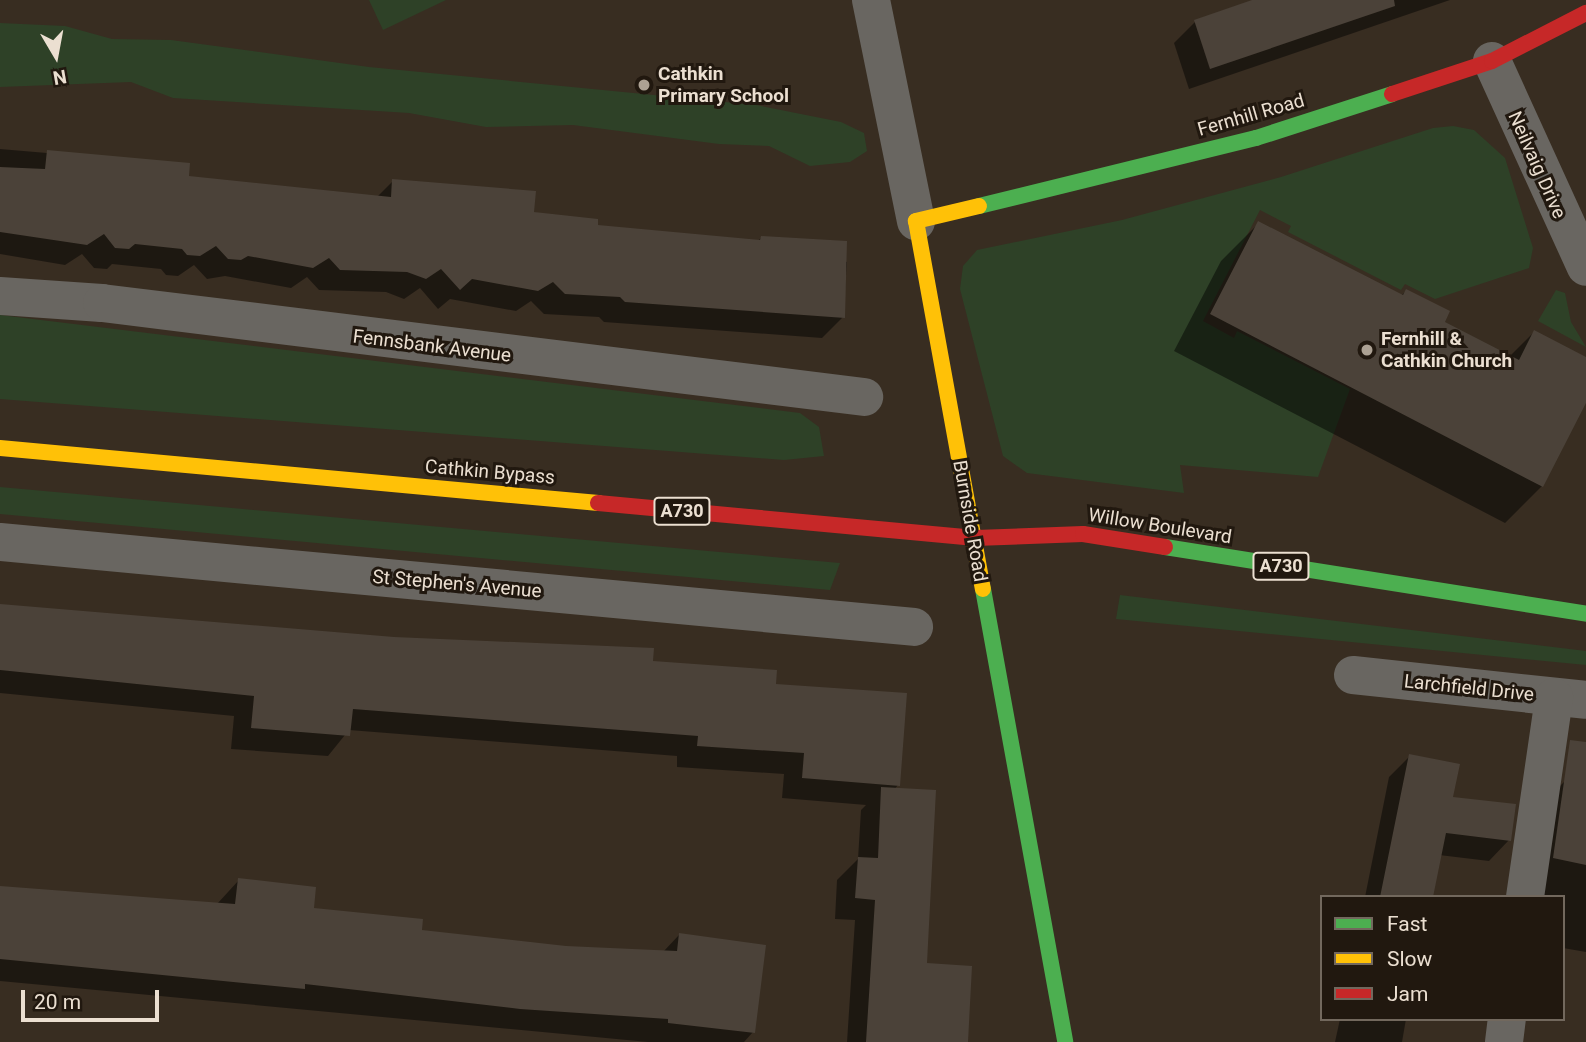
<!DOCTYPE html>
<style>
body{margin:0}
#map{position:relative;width:1586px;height:1042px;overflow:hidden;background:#382d21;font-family:Roboto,sans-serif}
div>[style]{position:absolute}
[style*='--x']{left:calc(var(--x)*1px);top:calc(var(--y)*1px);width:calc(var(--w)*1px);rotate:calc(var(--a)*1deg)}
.green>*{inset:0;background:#2e4127}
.shadow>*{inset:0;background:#0007}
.building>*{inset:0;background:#4b4239}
.street>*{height:38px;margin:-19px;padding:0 19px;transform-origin:19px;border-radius:19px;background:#696661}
.fast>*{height:16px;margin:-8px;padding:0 8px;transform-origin:8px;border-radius:8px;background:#4caf50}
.slow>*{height:16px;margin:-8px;padding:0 8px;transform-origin:8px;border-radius:8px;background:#ffc107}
.jam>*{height:16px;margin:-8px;padding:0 8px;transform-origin:8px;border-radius:8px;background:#c62828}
.dots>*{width:19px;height:19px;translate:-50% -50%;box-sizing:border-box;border:4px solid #21180f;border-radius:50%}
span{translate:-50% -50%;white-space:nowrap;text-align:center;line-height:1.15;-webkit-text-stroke:6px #21180f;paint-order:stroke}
.shield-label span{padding:2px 5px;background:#21180f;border:2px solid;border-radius:5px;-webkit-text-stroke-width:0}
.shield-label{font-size:18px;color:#ebdfd1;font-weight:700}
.poi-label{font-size:19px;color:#ebdfd1;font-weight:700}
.left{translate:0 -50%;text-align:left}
.street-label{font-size:19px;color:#ebdfd1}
.legend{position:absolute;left:1320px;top:895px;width:245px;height:126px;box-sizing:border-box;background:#21180f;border:2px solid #72685d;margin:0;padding:9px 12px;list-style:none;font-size:21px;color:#ebdfd1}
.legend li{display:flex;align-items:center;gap:14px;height:35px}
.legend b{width:35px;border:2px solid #72685d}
.north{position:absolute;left:21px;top:21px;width:70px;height:70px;-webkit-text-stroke:5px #21180f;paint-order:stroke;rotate:170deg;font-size:19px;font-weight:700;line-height:28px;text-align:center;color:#ebdfd1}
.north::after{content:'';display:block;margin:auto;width:24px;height:32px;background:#ebdfd1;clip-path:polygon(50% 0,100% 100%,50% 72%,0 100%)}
.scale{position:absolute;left:21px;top:990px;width:138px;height:32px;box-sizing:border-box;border:4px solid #ebdfd1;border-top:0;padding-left:9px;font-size:21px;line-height:24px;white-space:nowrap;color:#ebdfd1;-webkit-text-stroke:5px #21180f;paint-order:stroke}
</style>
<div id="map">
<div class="green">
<div style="clip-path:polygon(369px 0,446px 0,383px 30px)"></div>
<div style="clip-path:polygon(0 23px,65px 26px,112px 39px,171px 40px,369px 67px,756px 105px,841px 122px,864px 133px,867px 151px,850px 162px,810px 166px,769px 146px,719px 144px,573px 125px,486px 127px,409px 113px,173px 98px,131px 82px,0 87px)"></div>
<div style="clip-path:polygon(1453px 126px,1474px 130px,1505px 158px,1533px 248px,1529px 268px,1435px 299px,1405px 284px,1401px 290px,1288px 232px,1291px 226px,1260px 210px,1203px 321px,1234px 338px,1237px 331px,1350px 389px,1318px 477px,1180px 465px,1184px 493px,1027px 473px,1003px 456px,960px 289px,963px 266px,977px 250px,1122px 220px,1281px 177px,1433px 128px)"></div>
<div style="clip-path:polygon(1556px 290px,1565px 293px,1571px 322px,1586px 347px,1538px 321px)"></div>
<div style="clip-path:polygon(0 315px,800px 413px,819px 427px,824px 456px,784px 460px,0 399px)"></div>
<div style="clip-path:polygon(0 487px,840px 563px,830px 590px,0 514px)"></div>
<div style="clip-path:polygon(1120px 595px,1586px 651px,1586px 665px,1116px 619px)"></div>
</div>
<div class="shadow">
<div style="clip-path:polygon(1259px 0,1450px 0,1189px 89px,1174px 43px,1195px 22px)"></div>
<div style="clip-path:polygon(0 149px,188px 165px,187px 178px,377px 197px,393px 181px,596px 226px,757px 242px,761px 238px,847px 262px,843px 317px,822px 338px,604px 322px,599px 317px,544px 314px,531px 301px,516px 311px,450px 299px,438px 309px,420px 288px,404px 299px,386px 292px,319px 290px,307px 277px,291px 288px,225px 276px,207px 279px,194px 265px,178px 276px,166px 275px,161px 269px,112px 264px,107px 269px,94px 268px,82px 254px,65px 265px,0 254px)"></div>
<div style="clip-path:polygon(1258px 224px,1401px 296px,1406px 291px,1443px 323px,1509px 357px,1534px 332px,1586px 359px,1586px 399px,1542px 486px,1505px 523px,1174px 351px,1221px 261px)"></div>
<div style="clip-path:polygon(0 605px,652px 662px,775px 686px,898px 785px,894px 790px,925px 965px,966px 1042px,847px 1042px,855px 920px,835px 919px,837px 880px,858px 859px,861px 810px,866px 805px,782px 798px,784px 774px,677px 767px,677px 756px,349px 730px,328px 756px,231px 749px,234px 716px,0 693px)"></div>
<div style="clip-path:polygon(1410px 756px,1451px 798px,1509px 840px,1489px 861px,1439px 855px,1431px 897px,1365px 897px,1389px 777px)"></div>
<div style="clip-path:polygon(1565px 781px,1586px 784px,1586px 952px,1563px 948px,1563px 897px,1533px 897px,1547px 799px)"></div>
<div style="clip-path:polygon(239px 880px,312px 909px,420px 932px,565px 947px,663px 952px,679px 935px,753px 1032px,744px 1042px,648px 1042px,0 981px,0 888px,217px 904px)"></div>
<div style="clip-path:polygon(1340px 1019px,1406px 1019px,1402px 1042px,1335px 1042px)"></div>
</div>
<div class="building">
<div style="clip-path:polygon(1252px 0,1394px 0,1395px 6px,1210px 69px,1194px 20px)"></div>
<div style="clip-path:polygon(47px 150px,190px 163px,189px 176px,391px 197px,392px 179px,536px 191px,534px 212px,598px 219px,598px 225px,760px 240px,761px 236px,847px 241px,845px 318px,625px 302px,620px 297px,565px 294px,553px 282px,538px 291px,472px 279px,460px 290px,441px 269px,426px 279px,407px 272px,340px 270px,329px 258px,313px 268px,248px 256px,241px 260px,228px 259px,216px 246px,200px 256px,187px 255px,182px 249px,135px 244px,129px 249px,115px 248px,104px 234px,87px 245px,0 232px,0 167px,45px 169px)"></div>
<div style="clip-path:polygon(1258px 221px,1403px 295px,1406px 289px,1450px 311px,1445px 322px,1519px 360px,1534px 330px,1586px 357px,1586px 403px,1543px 487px,1210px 314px)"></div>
<div style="clip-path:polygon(0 604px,394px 637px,654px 648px,653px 661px,777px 670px,776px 684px,907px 693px,900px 786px,802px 778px,804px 753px,697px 746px,698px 736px,353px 709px,350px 736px,251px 728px,254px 696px,0 670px)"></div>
<div style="clip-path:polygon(1570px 740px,1586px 742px,1586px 865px,1553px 858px)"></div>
<div style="clip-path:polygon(1409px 754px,1460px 764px,1453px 797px,1516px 804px,1511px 841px,1446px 833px,1433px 897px,1380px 897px)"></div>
<div style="clip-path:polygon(881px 787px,936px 790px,927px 963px,972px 966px,968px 1042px,866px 1042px,875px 900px,855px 898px,858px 857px,878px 858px)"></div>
<div style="clip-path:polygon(238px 878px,316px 887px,314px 908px,423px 919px,422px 930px,566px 946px,677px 951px,679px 933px,766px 945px,755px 1033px,668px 1023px,668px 1019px,520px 1009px,305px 984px,305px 989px,0 959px,0 886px,235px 904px)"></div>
</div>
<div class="street">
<div style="--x:871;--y:0;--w:226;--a:78.5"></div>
<div style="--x:1492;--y:61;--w:226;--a:65.5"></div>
<div style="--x:0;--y:296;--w:102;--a:3.9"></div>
<div style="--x:102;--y:303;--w:768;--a:7.03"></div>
<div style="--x:0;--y:542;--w:918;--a:5.31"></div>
<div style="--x:1353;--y:675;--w:234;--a:6.1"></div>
<div style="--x:1525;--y:897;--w:202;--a:-81.7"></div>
<div style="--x:1504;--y:1042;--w:23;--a:-83"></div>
</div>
<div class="fast">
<div style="--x:979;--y:206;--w:285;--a:-13.8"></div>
<div style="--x:1256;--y:138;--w:143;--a:-17.9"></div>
<div style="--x:1165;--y:547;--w:426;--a:9"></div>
<div style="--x:983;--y:589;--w:460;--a:79.7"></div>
</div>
<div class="slow">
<div style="--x:979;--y:206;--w:65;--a:166.6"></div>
<div style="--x:916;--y:221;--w:374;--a:79.7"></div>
<div style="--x:0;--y:448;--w:601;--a:5.25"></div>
</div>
<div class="jam">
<div style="--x:1392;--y:94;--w:105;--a:-18.3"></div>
<div style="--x:1492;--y:61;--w:106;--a:-27.1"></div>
<div style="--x:598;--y:503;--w:379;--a:5.3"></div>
<div style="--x:975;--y:538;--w:108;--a:-2.1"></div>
<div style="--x:1083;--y:534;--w:83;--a:9"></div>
</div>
<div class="dots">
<div style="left:644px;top:85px;background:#aca193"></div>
<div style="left:1367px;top:350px;background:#aca193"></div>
</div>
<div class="shield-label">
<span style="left:682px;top:511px">A730</span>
<span style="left:1281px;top:566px">A730</span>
</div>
<div class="poi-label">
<span class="left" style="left:658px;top:85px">Cathkin<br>Primary School</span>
<span class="left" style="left:1381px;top:350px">Fernhill &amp;<br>Cathkin Church</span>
</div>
<div class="street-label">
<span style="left:1251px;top:115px;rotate:-16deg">Fernhill Road</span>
<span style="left:1537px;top:165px;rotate:66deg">Neilvaig Drive</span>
<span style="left:432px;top:346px;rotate:7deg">Fennsbank Avenue</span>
<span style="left:490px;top:472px;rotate:5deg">Cathkin Bypass</span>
<span style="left:970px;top:521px;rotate:80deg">Burnside Road</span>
<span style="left:1160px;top:526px;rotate:9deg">Willow Boulevard</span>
<span style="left:457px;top:584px;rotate:5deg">St Stephen's Avenue</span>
<span style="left:1469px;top:688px;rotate:6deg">Larchfield Drive</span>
</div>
<ul class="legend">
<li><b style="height:9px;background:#4caf50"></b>Fast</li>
<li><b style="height:9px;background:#ffc107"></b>Slow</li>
<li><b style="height:9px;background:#c62828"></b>Jam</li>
</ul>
<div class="north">N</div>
<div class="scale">20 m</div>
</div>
